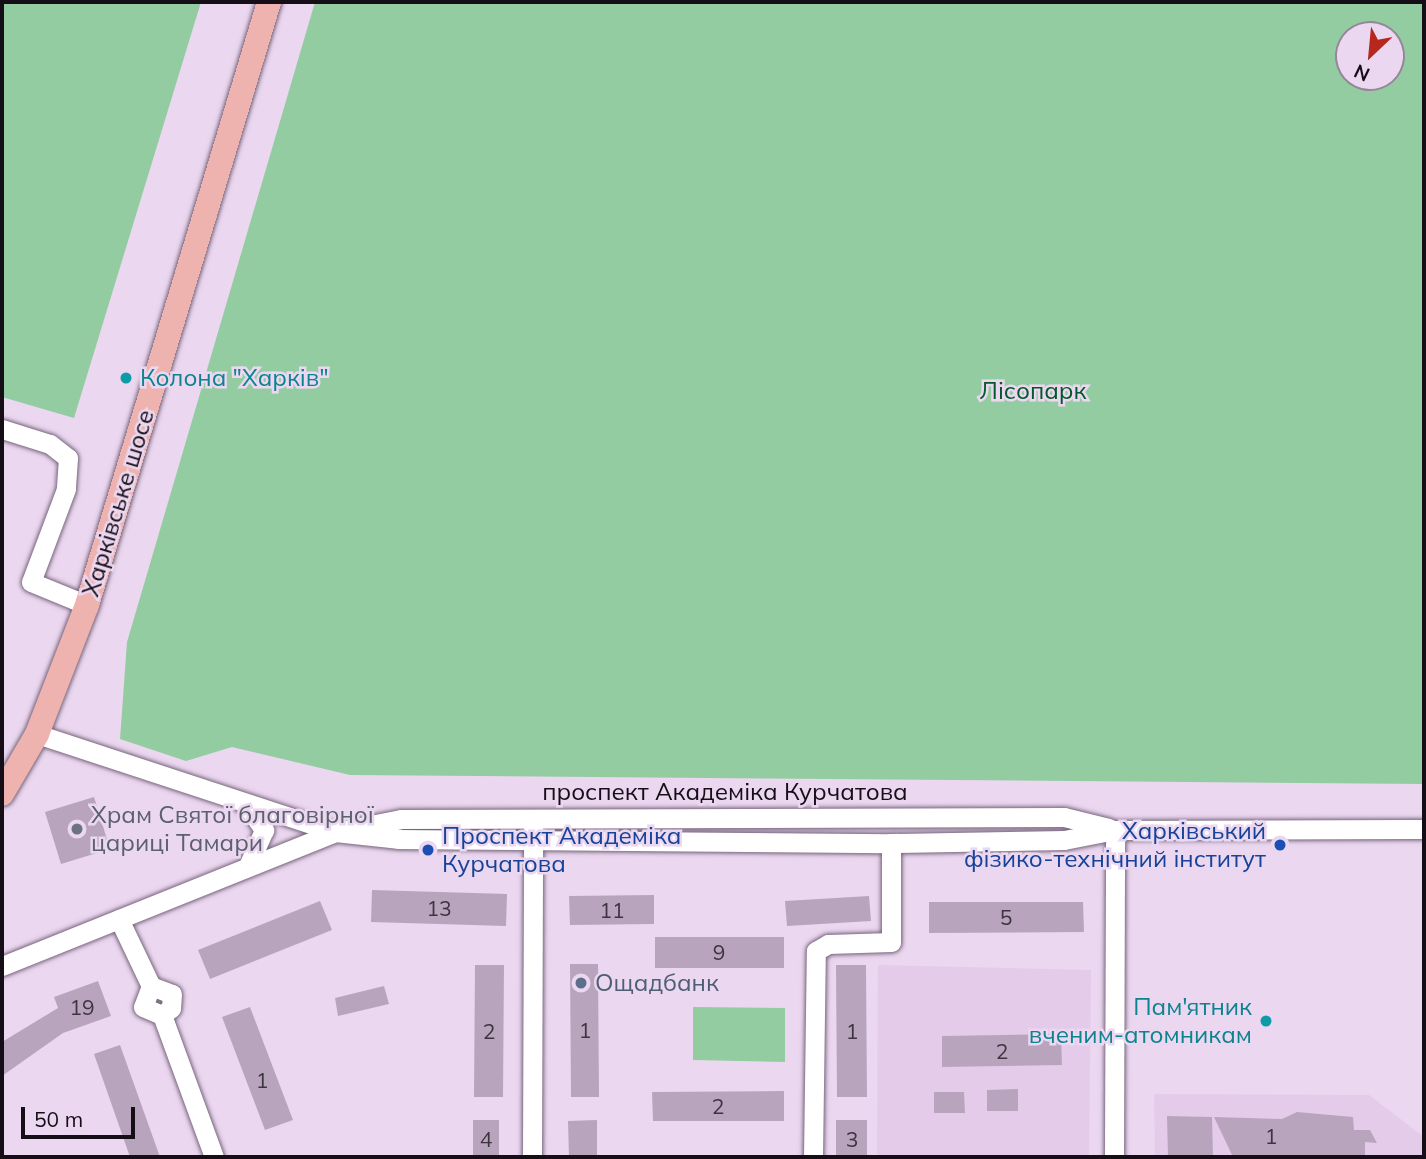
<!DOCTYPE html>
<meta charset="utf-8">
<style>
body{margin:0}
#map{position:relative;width:1426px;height:1159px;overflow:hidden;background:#ebd7f0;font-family:Mulish,sans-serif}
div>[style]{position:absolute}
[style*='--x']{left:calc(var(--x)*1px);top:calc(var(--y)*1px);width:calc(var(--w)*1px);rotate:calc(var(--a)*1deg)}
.built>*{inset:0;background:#e4cbea}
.green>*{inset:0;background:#94cca2}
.building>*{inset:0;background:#b8a5bd}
.roads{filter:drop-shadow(0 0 2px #77657c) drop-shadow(0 0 2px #77657c)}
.minor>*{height:19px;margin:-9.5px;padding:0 9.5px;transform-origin:9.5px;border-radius:9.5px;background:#fff}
.major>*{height:24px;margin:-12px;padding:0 12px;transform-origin:12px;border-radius:12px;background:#eeb2af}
.dots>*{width:19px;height:19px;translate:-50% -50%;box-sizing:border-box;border:4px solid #ebd7f0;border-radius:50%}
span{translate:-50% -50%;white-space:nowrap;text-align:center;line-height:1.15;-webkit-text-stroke:5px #ebd7f0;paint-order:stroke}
.number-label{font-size:21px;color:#3e3440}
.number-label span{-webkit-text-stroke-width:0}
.culture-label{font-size:24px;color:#0d838f}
.left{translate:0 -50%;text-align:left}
.right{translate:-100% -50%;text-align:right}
.park-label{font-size:24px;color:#03582a}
.street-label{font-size:24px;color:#150e17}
.worship-label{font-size:24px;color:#5b616d}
.transit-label{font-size:24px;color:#164399}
.service-label{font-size:24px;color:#4e5e75}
.frame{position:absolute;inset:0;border:4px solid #150e17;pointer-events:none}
.north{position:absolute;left:1335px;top:21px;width:70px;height:70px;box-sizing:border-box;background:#ebd7f0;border:2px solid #958799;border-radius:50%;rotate:206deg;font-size:19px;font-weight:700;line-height:28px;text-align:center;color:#150e17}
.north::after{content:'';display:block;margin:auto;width:24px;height:32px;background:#b6271e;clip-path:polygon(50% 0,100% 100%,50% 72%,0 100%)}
.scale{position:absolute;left:21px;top:1107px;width:114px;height:32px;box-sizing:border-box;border:4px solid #150e17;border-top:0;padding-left:9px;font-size:21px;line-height:24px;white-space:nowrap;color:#150e17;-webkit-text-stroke:5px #ebd7f0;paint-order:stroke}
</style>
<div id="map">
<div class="built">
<div style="clip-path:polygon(878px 965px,1091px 970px,1089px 1157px,877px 1157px)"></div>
<div style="clip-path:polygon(1154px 1094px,1369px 1095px,1424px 1137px,1424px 1157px,1155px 1157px)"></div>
</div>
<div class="green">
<div style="clip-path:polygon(2px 2px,201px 2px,74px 418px,2px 397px)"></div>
<div style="clip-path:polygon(evenodd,315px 2px,1424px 2px,1424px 784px,350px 775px,232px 747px,186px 761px,120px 739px,127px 642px,315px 2px,1349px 35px,1391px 35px,1391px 77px,1349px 77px,1349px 35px)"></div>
<div style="clip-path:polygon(693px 1007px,785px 1008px,785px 1062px,693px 1060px)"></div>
</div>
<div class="building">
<div style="clip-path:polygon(94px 797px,110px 849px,61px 864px,45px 812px)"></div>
<div style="clip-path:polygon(372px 890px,507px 894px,506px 926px,371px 922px)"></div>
<div style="clip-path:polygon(654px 895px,654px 924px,570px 925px,569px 896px)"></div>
<div style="clip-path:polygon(869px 896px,871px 921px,787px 926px,785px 901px)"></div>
<div style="clip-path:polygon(320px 901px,332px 930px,210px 979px,198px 950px)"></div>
<div style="clip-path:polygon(929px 902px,1083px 902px,1084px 932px,929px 933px)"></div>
<div style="clip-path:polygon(655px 937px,784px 937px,784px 968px,655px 968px)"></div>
<div style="clip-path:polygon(570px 964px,598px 964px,599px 1097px,571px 1097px)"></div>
<div style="clip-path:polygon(475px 965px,504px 965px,503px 1097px,474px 1097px)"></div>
<div style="clip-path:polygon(836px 965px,866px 965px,867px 1097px,837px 1097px)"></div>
<div style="clip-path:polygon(98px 981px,111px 1016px,63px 1033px,2px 1076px,2px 1042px,58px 1008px,54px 997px)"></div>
<div style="clip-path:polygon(384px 986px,389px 1004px,338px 1016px,335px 998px)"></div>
<div style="clip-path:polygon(250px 1007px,293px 1120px,265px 1130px,222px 1017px)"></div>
<div style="clip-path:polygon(1061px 1034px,1062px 1065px,942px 1067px,942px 1036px)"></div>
<div style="clip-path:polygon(120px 1045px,160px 1157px,130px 1157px,94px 1054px)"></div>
<div style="clip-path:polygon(1018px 1089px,1018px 1111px,987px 1111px,987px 1090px)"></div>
<div style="clip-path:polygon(784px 1091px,784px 1121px,653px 1121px,652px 1092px)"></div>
<div style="clip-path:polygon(934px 1092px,964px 1092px,965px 1113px,934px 1113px)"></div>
<div style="clip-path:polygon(1297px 1112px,1353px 1117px,1354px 1130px,1370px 1130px,1377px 1143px,1365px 1142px,1365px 1157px,1233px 1157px,1214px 1117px,1282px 1119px)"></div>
<div style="clip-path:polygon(1167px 1116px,1212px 1117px,1213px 1157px,1168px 1157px)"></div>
<div style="clip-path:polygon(473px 1120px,499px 1120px,499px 1157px,473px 1157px)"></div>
<div style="clip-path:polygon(597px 1120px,597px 1157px,569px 1157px,568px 1121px)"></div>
<div style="clip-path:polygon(836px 1120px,867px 1120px,867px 1157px,836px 1157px)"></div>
</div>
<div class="roads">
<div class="minor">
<div style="--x:2;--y:429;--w:50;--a:17.4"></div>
<div style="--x:50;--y:444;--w:23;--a:38"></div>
<div style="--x:68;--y:458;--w:31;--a:94"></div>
<div style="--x:66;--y:489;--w:99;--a:110.6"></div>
<div style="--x:31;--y:582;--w:61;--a:22.3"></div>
<div style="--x:37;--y:734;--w:314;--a:18.2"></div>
<div style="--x:335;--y:832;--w:63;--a:6.3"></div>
<div style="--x:398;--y:839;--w:493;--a:0.5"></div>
<div style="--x:891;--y:843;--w:173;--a:-1"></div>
<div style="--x:1064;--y:840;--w:52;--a:-11.1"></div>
<div style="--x:1115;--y:830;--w:309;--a:-0.2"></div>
<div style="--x:246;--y:804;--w:32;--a:55"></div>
<div style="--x:264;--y:830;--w:39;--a:114"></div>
<div style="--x:119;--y:919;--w:74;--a:64.5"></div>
<div style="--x:151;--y:986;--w:22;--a:111"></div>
<div style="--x:143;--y:1007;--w:21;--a:23"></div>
<div style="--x:162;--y:1015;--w:151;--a:69.9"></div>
<div style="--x:2;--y:966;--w:359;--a:-21.9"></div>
<div style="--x:335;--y:832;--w:67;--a:-11.1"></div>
<div style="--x:401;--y:819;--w:663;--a:-0.17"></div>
<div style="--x:1064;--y:817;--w:46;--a:13.7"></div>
<div style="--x:151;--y:986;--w:22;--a:21"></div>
<div style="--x:172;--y:994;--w:14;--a:94"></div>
<div style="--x:171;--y:1008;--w:11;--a:142"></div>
<div style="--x:532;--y:1157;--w:333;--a:-89.8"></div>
<div style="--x:813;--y:1157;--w:206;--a:-89.2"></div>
<div style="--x:816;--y:951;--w:14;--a:-30"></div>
<div style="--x:828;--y:944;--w:63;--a:-1.8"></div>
<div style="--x:891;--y:942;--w:99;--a:-90"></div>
<div style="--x:1114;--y:1157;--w:327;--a:-89.8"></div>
</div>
<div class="major">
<div style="--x:2;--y:794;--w:69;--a:-59.7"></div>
<div style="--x:37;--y:734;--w:138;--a:-68.8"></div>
<div style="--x:87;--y:605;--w:630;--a:-73.2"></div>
</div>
</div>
<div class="dots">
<div style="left:126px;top:378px;background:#0f9aa8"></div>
<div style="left:77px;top:829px;background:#6b7280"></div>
<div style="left:1280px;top:845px;background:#1a4fb4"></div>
<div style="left:428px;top:850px;background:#1a4fb4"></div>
<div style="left:581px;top:983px;background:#5c6f8a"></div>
<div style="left:1266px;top:1021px;background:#0f9aa8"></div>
</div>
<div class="number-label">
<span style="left:439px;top:908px">13</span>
<span style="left:612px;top:910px">11</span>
<span style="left:1006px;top:917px">5</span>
<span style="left:719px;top:952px">9</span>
<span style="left:82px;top:1007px">19</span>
<span style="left:585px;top:1030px">1</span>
<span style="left:489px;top:1031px">2</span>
<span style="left:852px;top:1031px">1</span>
<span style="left:1002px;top:1051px">2</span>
<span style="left:262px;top:1080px">1</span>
<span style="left:718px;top:1106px">2</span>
<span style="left:1271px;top:1136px">1</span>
<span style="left:486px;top:1139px">4</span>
<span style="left:852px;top:1139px">3</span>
</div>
<div class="culture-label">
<span class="left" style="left:140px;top:378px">Колона "Харків"</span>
<span class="right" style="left:1252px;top:1021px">Пам'ятник<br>вченим-атомникам</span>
</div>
<div class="park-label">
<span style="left:1033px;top:391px">Лісопарк</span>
</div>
<div class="street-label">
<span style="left:118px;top:503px;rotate:-73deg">Харківське шосе</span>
<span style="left:725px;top:792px">проспект Академіка Курчатова</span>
</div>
<div class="worship-label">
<span class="left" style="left:91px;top:829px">Храм Святої благовірної<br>цариці Тамари</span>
</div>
<div class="transit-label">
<span class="right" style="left:1266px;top:845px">Харківський<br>фізико-технічний інститут</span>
<span class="left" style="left:442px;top:850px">Проспект Академіка<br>Курчатова</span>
</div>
<div class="service-label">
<span class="left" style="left:595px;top:983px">Ощадбанк</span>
</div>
<div class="frame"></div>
<div class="north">N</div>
<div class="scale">50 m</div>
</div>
